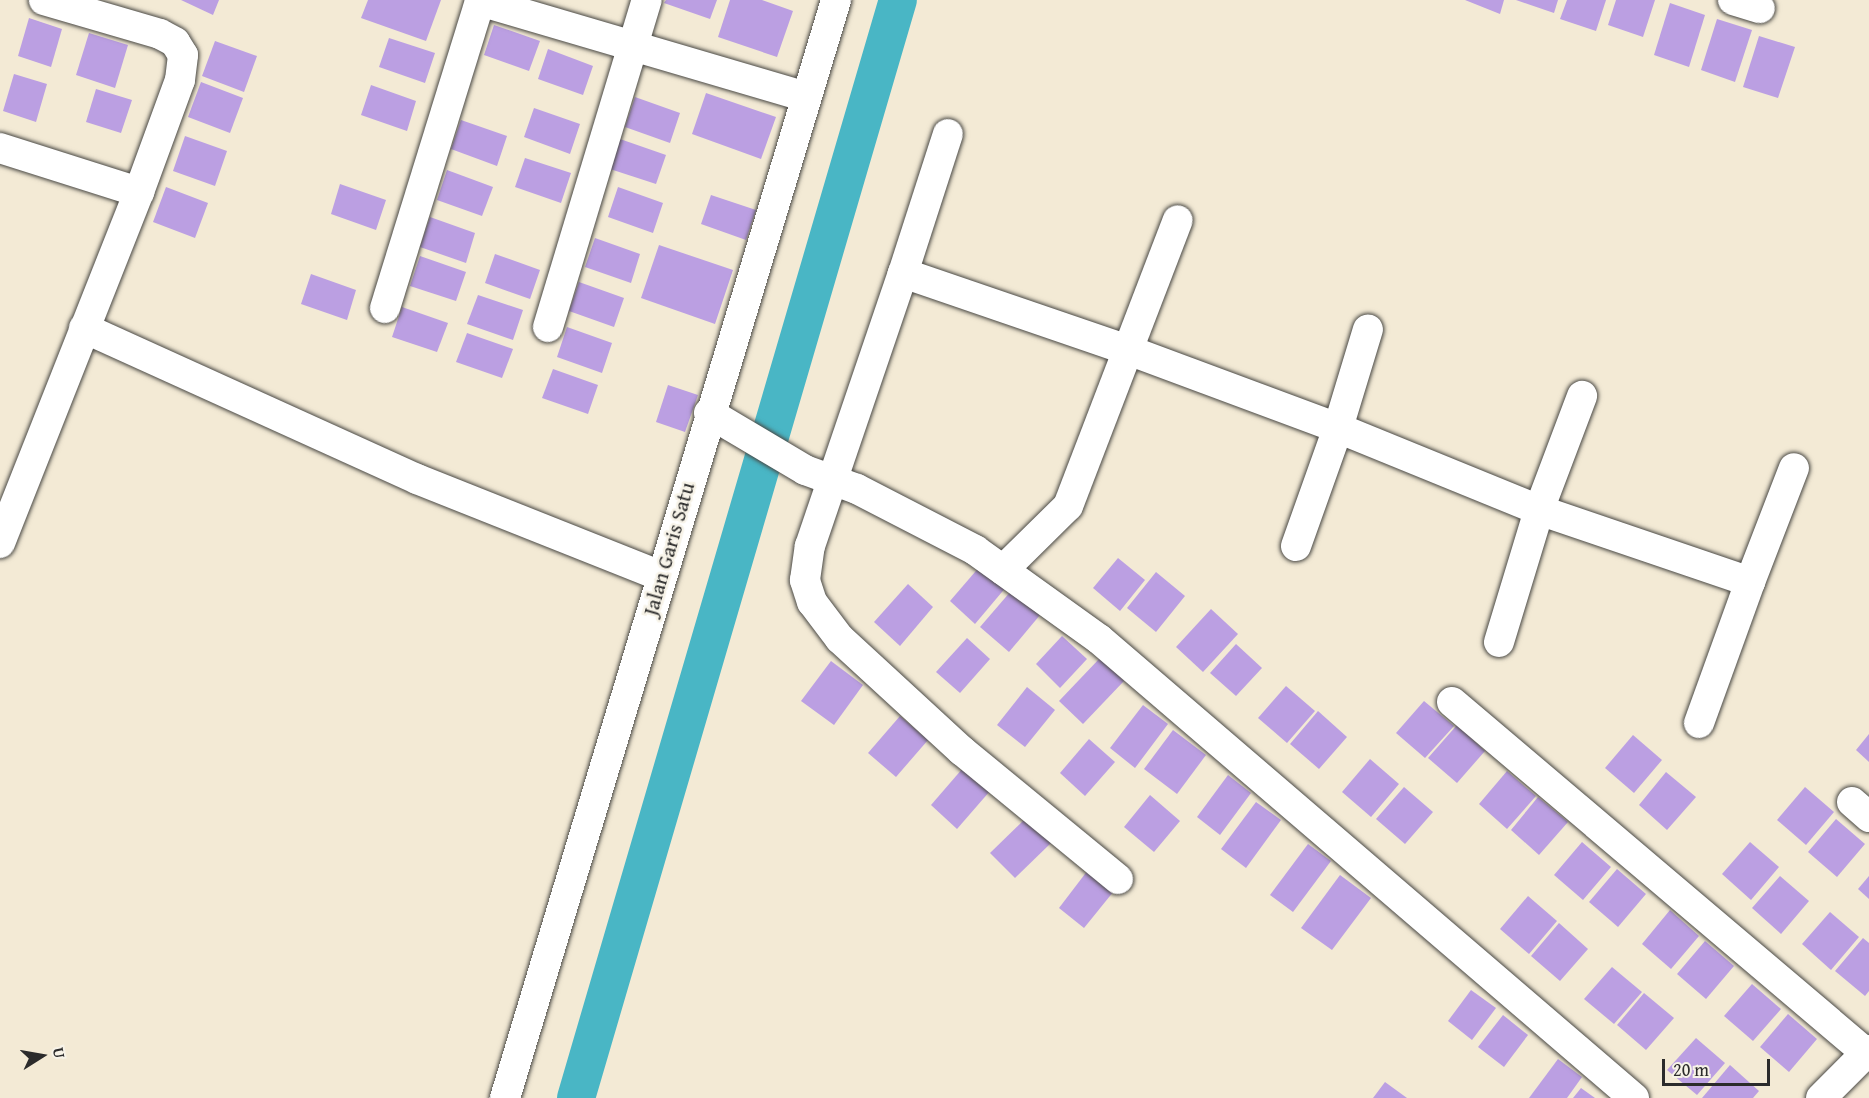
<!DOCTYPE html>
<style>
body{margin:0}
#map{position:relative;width:1869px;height:1098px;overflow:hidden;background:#f3ead5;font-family:"Gentium Book Plus",serif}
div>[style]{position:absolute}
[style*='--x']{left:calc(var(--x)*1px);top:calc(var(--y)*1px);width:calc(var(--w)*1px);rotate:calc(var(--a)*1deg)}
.canal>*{height:38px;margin:-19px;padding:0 19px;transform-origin:19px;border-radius:19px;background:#49b6c5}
.building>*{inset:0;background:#bb9fe2}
.roads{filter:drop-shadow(0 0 2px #494844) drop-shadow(0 0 2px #494844)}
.street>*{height:30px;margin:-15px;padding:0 15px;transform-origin:15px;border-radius:15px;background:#fff}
span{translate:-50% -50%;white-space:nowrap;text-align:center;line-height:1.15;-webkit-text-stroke:5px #f7f3e8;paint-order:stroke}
.street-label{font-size:21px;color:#2b2b2b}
.north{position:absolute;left:12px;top:1026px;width:60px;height:60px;-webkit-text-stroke:4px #f7f3e8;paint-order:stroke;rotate:79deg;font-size:16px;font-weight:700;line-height:24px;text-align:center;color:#2b2b2b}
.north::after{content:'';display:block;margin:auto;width:21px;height:27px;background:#2b2b2b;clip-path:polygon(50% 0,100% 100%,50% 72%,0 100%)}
.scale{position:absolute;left:1662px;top:1059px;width:108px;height:27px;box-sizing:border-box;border:3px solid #2b2b2b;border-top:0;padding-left:8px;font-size:18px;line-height:21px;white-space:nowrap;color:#2b2b2b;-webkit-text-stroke:4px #f7f3e8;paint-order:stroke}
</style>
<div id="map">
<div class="canal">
<div style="--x:576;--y:1098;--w:1144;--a:-73.66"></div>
</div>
<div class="building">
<div style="clip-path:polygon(181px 0,219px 0,213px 15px)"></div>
<div style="clip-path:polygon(368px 0,441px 0,426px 41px,361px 18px)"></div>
<div style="clip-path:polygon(666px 0,717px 0,710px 19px,664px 3px)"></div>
<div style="clip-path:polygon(730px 0,762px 0,793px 11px,777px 57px,718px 37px)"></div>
<div style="clip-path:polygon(1465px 0,1504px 0,1500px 14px)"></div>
<div style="clip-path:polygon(1516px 0,1558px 0,1554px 13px)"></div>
<div style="clip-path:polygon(1567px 0,1606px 0,1596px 31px,1560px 19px)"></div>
<div style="clip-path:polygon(1616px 0,1655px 0,1643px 37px,1608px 25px)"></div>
<div style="clip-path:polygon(1670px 3px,1705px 15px,1689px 67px,1654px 55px)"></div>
<div style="clip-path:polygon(29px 18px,62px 29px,51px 67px,18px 56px)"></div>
<div style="clip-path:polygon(1717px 19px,1752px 30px,1735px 82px,1701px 70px)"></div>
<div style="clip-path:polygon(494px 25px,540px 41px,529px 71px,484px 55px)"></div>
<div style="clip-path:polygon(89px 33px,128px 45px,115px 88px,76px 75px)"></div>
<div style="clip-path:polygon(1759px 36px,1795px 47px,1778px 98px,1743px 87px)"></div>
<div style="clip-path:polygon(389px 38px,435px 53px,425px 83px,379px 67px)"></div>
<div style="clip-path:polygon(215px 41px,257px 56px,244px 92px,202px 76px)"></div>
<div style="clip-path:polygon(548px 49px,593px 66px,583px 95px,538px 79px)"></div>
<div style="clip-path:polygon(14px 74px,47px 84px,36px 122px,3px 111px)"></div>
<div style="clip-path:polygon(201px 82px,243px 98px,230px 133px,188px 117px)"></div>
<div style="clip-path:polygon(371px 85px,416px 101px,407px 131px,361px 115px)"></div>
<div style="clip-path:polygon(96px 89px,132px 100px,121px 133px,86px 122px)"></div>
<div style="clip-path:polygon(706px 93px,776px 117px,761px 159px,692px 134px)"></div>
<div style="clip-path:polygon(635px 97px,680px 113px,670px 143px,625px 127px)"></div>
<div style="clip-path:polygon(534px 108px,580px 124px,570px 154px,524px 137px)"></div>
<div style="clip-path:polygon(461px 120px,507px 136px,497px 166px,451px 149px)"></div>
<div style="clip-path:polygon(185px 136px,227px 151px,215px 186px,173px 171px)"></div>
<div style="clip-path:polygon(620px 139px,666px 155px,656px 184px,610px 169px)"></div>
<div style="clip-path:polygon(525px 158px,571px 173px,561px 203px,515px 187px)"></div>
<div style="clip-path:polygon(447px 170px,493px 187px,482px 216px,437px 200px)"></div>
<div style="clip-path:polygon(340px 184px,386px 200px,376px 230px,331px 214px)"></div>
<div style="clip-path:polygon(166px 187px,208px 203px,195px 238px,153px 222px)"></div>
<div style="clip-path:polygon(618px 187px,663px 203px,653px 233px,608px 217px)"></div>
<div style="clip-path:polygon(711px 195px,756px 210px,746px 240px,701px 224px)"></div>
<div style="clip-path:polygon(430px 217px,475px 233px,466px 263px,420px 247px)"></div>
<div style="clip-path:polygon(595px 238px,640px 254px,631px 283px,585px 267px)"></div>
<div style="clip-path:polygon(659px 245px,733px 270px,715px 324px,641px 298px)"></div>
<div style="clip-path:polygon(495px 254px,540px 270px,530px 299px,485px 283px)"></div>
<div style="clip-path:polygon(420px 256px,466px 272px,456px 301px,410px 286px)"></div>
<div style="clip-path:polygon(311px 274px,356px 290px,347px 320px,301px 304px)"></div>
<div style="clip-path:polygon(579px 282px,624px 298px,614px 327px,569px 311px)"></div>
<div style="clip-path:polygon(478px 295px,523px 310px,513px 340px,467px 324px)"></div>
<div style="clip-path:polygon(402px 307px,448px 323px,437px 352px,392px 337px)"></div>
<div style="clip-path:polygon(567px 327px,612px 343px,602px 373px,557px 357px)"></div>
<div style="clip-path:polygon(467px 333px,513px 349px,502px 378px,456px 362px)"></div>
<div style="clip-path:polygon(553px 369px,598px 385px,588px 414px,542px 398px)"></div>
<div style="clip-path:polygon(668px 385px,698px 395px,685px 432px,656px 422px)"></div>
<div style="clip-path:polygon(1118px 558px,1145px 580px,1120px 611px,1093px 588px)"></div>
<div style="clip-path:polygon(981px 565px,1007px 586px,975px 624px,950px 601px)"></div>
<div style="clip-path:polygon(1156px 572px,1185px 596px,1156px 632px,1127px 608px)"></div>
<div style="clip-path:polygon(908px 584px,933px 607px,900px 646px,874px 622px)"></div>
<div style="clip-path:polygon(1011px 591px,1040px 615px,1009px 652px,980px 627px)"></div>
<div style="clip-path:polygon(1211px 609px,1238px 634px,1203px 672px,1176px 647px)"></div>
<div style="clip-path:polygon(1062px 636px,1087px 659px,1060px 688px,1036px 664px)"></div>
<div style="clip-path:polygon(967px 638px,990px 659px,960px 693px,936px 672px)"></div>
<div style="clip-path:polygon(1236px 644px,1262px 668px,1236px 696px,1210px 673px)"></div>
<div style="clip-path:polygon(1100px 658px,1124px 681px,1083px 724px,1059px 701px)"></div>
<div style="clip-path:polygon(831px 661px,863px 685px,834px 725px,801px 701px)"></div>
<div style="clip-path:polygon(1286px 686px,1315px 711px,1287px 743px,1258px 718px)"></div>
<div style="clip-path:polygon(1027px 687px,1055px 710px,1025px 747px,997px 725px)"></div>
<div style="clip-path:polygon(1424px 701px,1454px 726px,1425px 758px,1396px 733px)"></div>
<div style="clip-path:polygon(1143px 705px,1168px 724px,1135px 768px,1110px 748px)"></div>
<div style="clip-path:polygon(1318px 711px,1347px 737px,1319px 769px,1290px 744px)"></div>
<div style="clip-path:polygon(900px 716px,928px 740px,896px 777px,868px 753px)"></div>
<div style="clip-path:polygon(1457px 725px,1485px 751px,1457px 783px,1428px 758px)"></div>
<div style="clip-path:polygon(1173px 730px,1206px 755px,1177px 794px,1144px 769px)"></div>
<div style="clip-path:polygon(1869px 734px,1869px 762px,1856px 750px)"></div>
<div style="clip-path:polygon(1633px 735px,1662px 760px,1634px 793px,1605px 768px)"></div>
<div style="clip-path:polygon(1089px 739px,1115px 762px,1085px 796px,1060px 773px)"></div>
<div style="clip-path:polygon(1370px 759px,1399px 784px,1371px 817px,1342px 792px)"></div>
<div style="clip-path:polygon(963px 768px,990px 791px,957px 829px,931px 805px)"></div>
<div style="clip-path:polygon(1507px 771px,1536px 796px,1507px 829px,1479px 804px)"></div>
<div style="clip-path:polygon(1666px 772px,1696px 797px,1667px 830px,1639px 805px)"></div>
<div style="clip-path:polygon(1228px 775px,1251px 793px,1220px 835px,1197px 817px)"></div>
<div style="clip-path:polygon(1404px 787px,1433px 812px,1405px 844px,1376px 819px)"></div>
<div style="clip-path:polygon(1805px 787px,1834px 812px,1806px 845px,1777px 820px)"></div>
<div style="clip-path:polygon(1150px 795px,1180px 821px,1154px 852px,1124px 827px)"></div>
<div style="clip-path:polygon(1538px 797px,1568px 822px,1539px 855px,1511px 830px)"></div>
<div style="clip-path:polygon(1256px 802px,1281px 820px,1246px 868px,1221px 849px)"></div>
<div style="clip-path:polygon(1026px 818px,1051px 843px,1015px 878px,990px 853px)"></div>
<div style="clip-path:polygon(1836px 819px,1865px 844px,1837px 877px,1808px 852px)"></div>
<div style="clip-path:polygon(1582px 842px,1611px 867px,1583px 900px,1554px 875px)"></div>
<div style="clip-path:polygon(1750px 842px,1779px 867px,1751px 900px,1722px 874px)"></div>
<div style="clip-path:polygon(1308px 844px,1331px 861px,1293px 912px,1270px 895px)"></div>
<div style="clip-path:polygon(1617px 869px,1646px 894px,1618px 927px,1589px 902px)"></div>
<div style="clip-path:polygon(1088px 870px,1114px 891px,1084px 928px,1059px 908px)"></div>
<div style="clip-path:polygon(1340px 875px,1371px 898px,1332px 950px,1301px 928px)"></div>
<div style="clip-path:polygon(1780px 876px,1809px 901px,1781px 934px,1752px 908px)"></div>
<div style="clip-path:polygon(1869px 876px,1869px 899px,1858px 889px)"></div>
<div style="clip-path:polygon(1528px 896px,1557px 921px,1529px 954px,1500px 929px)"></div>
<div style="clip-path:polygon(1670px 910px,1699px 936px,1671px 969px,1642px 944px)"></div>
<div style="clip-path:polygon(1830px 912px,1859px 937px,1831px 970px,1802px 944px)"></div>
<div style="clip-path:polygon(1559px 923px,1588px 949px,1560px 981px,1531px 956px)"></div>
<div style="clip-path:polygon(1863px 938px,1869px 943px,1869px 991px,1865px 996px,1835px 971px)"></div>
<div style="clip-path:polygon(1705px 941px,1734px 966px,1706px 999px,1677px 974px)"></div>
<div style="clip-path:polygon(1612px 967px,1642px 992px,1614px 1024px,1584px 999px)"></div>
<div style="clip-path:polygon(1752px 984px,1781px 1009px,1753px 1041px,1724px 1016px)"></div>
<div style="clip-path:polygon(1471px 990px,1496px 1008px,1472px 1040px,1448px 1021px)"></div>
<div style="clip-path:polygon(1644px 993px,1674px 1018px,1646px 1050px,1617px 1025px)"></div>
<div style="clip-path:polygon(1788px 1014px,1817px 1039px,1789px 1072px,1760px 1047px)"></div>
<div style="clip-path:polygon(1503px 1015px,1528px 1035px,1504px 1067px,1478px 1047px)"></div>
<div style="clip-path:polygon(1696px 1038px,1725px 1063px,1697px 1095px,1667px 1070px)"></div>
<div style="clip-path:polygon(1558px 1059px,1582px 1077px,1567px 1098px,1529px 1098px)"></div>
<div style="clip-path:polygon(1730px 1065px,1759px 1091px,1753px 1098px,1702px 1098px)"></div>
<div style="clip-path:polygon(1385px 1082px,1407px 1098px,1373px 1098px)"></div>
<div style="clip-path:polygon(1581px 1088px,1595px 1098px,1573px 1098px)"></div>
</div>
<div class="roads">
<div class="street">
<div style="--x:1733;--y:0;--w:28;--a:17"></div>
<div style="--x:0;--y:148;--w:146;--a:17.6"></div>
<div style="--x:903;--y:273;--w:146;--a:-72.1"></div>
<div style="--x:385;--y:308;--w:321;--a:-72.8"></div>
<div style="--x:480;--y:1;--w:340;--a:16.4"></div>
<div style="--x:548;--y:327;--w:342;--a:-73.2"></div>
<div style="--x:84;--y:328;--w:366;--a:24.4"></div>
<div style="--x:417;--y:479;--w:263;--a:21.7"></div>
<div style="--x:709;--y:413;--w:112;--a:30.7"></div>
<div style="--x:805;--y:470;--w:55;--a:20.1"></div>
<div style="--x:857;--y:489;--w:133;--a:27.3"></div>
<div style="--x:975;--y:550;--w:153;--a:35.7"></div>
<div style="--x:1099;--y:639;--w:705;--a:40.63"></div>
<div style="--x:0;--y:543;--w:378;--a:-68.4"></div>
<div style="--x:139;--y:192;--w:119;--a:-69.9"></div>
<div style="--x:180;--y:80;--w:25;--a:-83"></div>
<div style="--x:183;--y:55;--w:15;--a:-122"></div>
<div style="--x:175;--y:42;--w:17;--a:-152"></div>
<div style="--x:160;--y:34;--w:121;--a:-163.7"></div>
<div style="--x:1296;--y:546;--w:125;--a:-70.4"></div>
<div style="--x:1338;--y:428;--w:103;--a:-73.1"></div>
<div style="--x:1003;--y:570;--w:91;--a:-44.6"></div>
<div style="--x:1068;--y:506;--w:306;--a:-69"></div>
<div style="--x:1499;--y:642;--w:138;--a:-73.1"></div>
<div style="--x:1539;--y:510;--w:122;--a:-69.3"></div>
<div style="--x:1452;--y:702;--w:543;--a:40.29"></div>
<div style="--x:1699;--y:723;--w:150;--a:-70.1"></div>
<div style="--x:1852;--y:802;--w:23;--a:41"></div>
<div style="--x:1118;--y:879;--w:202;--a:-140.6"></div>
<div style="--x:962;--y:751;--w:166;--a:-137.4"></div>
<div style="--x:840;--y:639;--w:46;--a:-127.1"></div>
<div style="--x:812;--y:602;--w:23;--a:-108"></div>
<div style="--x:805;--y:580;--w:34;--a:-82"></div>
<div style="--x:810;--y:546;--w:288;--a:-71.2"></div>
<div style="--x:903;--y:273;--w:238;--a:18.9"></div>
<div style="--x:1128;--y:350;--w:224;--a:20.4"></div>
<div style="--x:1338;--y:428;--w:217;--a:22.2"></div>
<div style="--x:1539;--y:510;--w:223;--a:18.8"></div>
<div style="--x:1750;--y:582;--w:122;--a:-68.9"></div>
<div style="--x:505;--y:1098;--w:1147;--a:-73.22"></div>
<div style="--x:1821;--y:1098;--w:68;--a:-45"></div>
</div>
</div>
<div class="street-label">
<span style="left:669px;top:549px;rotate:-74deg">Jalan Garis Satu</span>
</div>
<div class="north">U</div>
<div class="scale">20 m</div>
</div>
